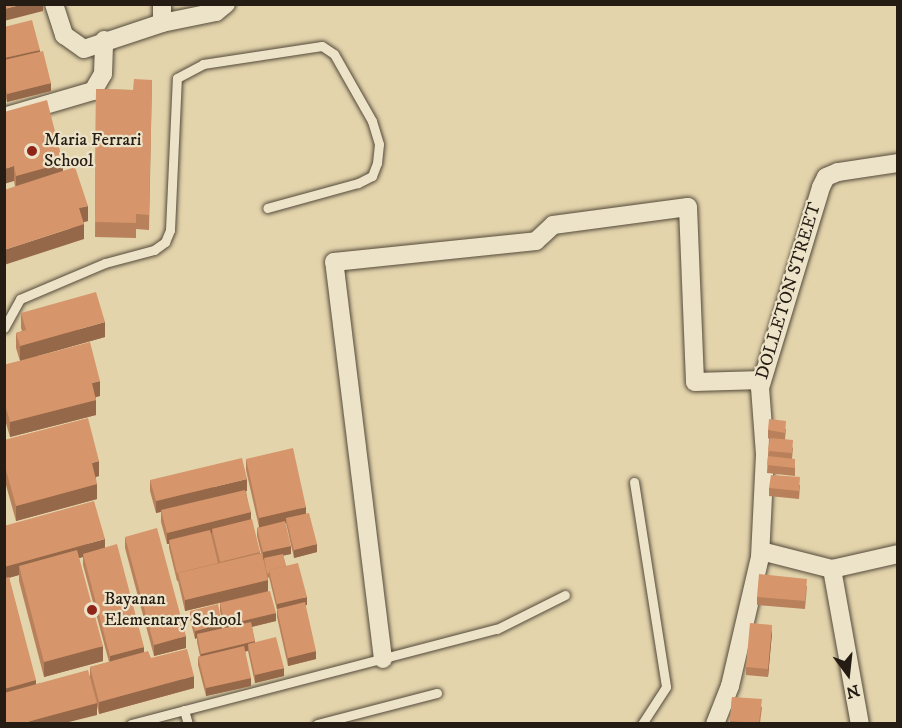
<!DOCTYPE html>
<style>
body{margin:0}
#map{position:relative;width:902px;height:728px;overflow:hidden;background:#e3d4ac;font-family:"IM FELL DW Pica",serif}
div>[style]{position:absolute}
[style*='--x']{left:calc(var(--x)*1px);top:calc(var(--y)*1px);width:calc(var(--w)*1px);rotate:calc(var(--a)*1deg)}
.roads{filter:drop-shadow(0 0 2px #544a3a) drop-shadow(0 0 2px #544a3a)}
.service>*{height:9px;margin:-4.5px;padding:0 4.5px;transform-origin:4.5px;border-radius:4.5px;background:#ede3c9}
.minor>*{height:18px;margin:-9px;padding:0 9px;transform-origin:9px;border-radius:9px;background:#ede3c9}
.wall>*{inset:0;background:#b8805b}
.shaded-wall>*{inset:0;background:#96684a}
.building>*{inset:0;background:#d6956a}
.dots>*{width:16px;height:16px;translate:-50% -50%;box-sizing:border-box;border:3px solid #ede3c9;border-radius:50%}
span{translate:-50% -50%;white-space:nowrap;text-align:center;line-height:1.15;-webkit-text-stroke:4.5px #ede3c9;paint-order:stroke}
.poi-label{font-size:18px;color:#251c14}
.left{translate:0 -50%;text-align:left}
.street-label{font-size:18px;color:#251c14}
.frame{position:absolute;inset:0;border:6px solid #251c14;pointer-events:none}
.north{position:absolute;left:818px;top:644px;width:60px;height:60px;-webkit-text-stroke:4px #ede3c9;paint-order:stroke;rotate:165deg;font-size:16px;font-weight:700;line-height:24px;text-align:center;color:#251c14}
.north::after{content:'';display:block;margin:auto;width:21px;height:27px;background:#251c14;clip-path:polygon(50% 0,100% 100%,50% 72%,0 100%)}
</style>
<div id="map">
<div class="roads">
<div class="service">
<div style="--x:4;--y:328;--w:33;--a:-61"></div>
<div style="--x:20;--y:299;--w:92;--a:-23"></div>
<div style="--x:105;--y:263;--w:51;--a:-14.9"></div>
<div style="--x:154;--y:250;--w:14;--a:-36"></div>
<div style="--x:165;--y:242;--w:13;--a:-67"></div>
<div style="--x:170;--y:230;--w:152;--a:-87.4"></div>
<div style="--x:177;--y:78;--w:30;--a:-28"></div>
<div style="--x:203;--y:64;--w:120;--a:-8.6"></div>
<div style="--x:322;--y:46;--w:14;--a:34"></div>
<div style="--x:334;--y:54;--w:77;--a:60.4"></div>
<div style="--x:372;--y:121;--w:24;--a:73"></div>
<div style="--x:379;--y:144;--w:19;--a:96"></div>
<div style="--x:377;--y:163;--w:14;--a:111"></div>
<div style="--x:372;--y:176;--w:16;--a:153"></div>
<div style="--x:358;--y:183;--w:94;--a:164.6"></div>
<div style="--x:634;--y:482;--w:207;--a:81.1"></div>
<div style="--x:666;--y:687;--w:44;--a:123"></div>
<div style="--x:184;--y:710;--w:15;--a:74"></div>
<div style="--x:131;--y:724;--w:378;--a:-14.6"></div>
<div style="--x:497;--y:629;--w:76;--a:-26.6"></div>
<div style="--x:317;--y:724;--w:124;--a:-14.5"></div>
</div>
<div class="minor">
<div style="--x:54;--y:4;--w:33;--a:72"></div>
<div style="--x:64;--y:35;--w:24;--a:35"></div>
<div style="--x:84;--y:49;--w:82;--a:-18.4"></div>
<div style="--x:162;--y:23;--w:55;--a:-11.5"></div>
<div style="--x:216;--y:12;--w:13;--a:-39"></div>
<div style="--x:162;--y:23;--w:19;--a:-90"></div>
<div style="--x:4;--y:117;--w:93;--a:-16.3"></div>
<div style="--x:93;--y:91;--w:20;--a:-60"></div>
<div style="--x:103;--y:74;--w:34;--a:-88"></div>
<div style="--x:761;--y:551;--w:73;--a:14.2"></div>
<div style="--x:832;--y:569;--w:68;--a:-12.8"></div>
<div style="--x:832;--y:569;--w:158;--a:79.8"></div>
<div style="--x:383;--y:659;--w:400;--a:-97"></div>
<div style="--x:334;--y:262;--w:203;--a:-5.9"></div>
<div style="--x:536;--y:241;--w:23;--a:-43"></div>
<div style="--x:553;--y:225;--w:136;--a:-7.6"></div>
<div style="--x:688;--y:207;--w:175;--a:87.7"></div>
<div style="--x:695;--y:382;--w:67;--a:-1.7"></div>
<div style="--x:715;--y:724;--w:41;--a:-68.5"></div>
<div style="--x:730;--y:686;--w:132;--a:-76.9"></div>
<div style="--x:760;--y:557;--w:103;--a:-87.2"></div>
<div style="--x:765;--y:454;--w:66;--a:-94.3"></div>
<div style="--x:760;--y:388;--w:210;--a:-73.1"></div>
<div style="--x:821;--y:187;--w:11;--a:-63"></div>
<div style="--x:826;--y:177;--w:13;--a:-23"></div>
<div style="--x:838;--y:172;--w:61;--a:-8.5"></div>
</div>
</div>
<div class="wall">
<div style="clip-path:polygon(4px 27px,40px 52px,51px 91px,7px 102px,4px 91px)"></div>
<div style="clip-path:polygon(152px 80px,149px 230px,136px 229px,136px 238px,95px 237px,96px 89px,133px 90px)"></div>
<div style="clip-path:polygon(4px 112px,63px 171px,88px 221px,84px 222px,84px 239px,15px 187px)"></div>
<div style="clip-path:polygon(21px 313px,105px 337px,37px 356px,100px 396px,96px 397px,96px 415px,10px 437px,4px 416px,4px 365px,20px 361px,16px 348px,16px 333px,22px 331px,21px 328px)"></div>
<div style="clip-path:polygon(786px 429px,785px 439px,793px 448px,792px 459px,795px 459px,795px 476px,767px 473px,769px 439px,768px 438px,768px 430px)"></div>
<div style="clip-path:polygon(4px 440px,99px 476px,96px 477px,97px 499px,16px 521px,4px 478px)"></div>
<div style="clip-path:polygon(246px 459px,306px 514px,317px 552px,294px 558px,286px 523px,285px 523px,291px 554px,283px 555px,286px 566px,307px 605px,305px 605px,316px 659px,288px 666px,277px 617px,277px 610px,269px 577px,268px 578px,268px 591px,276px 621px,252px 627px,255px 642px,284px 676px,255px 683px,248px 651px,245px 651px,251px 686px,206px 696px,198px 665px,198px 657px,200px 656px,197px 642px,197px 638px,195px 639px,190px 619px,190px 611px,222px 628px,224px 628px,220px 611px,220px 603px,185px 611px,178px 581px,177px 581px,169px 548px,169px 544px,167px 544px,161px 522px,161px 512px,156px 513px,150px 491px,150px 480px,247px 491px,246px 491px,251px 519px,260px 553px,261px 553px,257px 536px,257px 528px,259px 527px,246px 470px)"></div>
<div style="clip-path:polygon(800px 485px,799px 499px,769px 496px,769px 488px)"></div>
<div style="clip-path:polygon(evenodd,4px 526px,105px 547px,144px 652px,151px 658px,194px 688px,99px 714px,97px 706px,97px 715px,4px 723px,4px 526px,83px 557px,83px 565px,109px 662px,90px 667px,90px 676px,36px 684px,9px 578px,19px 575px,19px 581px,44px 677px,103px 661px,79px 558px,83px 557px)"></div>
<div style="clip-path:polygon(125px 537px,186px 648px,154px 656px,125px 548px)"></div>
<div style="clip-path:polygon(807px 586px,805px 609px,757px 605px,757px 597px)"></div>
<div style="clip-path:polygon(772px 633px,768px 677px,746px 675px,746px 667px)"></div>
<div style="clip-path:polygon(732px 697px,762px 707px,760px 723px,730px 723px)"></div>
</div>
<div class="shaded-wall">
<div style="clip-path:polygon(24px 4px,43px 4px,43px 11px,4px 21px,4px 9px)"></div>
<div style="clip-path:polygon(40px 50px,40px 58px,4px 66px,4px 58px)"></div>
<div style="clip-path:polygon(51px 83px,51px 91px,7px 102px,7px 94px)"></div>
<div style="clip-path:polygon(63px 163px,63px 178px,16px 191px,16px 176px)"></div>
<div style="clip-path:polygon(14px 166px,14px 181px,4px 184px,4px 169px)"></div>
<div style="clip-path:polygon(88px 206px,88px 221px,79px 223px,79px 208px)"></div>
<div style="clip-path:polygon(84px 224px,84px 239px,4px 265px,4px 250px)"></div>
<div style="clip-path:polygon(105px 322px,105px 337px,20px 361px,20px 346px)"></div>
<div style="clip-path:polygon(100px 381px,100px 396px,92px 398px,92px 383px)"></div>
<div style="clip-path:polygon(96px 400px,96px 415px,10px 437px,10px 422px)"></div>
<div style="clip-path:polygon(99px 461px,99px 476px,92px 478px,92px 463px)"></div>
<div style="clip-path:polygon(247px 479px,247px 491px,156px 513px,156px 501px)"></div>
<div style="clip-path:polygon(97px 484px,97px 499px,16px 521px,16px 506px)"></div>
<div style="clip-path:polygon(306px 507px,306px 518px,286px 518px,286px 523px,259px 530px,259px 518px)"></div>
<div style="clip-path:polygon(251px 512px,251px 524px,212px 529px,212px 533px,170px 543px,169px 540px,169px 544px,167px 544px,167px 533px)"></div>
<div style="clip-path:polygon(4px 515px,6px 515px,6px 523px,4px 523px)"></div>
<div style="clip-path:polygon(105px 539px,105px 550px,83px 554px,83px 557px,21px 574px,19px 566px,19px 575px,4px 579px,4px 567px)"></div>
<div style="clip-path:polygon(317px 544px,317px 552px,294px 558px,294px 550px)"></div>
<div style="clip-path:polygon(291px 546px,291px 554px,263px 560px,263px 552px)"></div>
<div style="clip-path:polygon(268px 580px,268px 591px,185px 611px,185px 600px)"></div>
<div style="clip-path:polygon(307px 597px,307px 605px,277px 612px,277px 604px)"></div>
<div style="clip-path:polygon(276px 613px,276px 621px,225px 633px,225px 625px)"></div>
<div style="clip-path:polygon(222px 624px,222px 632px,197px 634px,197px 638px,195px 639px,195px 631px)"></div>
<div style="clip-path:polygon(772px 625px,772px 633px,768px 677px,768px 669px)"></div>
<div style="clip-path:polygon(186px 636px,186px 648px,154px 656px,154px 645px)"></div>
<div style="clip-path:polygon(255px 641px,255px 649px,248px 644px,248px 651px,201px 662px,201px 654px)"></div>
<div style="clip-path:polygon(103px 646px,103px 661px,44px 677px,44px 662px)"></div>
<div style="clip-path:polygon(144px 647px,144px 658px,110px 668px,110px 656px)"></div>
<div style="clip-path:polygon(316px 651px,316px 659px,288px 666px,288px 658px)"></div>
<div style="clip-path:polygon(284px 668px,284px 676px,255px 683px,255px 675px)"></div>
<div style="clip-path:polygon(194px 676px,194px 688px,99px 714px,99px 702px)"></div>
<div style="clip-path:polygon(251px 678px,251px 686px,206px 696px,206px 688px)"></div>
<div style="clip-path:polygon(36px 680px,36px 692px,4px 700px,4px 689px)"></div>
<div style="clip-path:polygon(97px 703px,97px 715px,65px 723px,23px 723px)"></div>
</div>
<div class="building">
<div style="clip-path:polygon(4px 4px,24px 4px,4px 9px)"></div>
<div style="clip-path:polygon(32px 20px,40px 50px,4px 58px,4px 27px)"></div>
<div style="clip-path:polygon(43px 51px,51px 83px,7px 94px,4px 83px,4px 60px)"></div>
<div style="clip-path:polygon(134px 79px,152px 80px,149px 215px,136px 214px,136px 223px,95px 222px,96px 89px,133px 90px)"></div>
<div style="clip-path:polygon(47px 100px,63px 163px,16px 176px,14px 166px,4px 169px,4px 112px)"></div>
<div style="clip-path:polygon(75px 167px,88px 206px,79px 208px,84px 224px,4px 250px,4px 190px)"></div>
<div style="clip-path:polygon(96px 292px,105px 322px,20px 346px,16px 333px,26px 330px,21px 313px)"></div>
<div style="clip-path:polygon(90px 342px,100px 381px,92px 383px,96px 400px,10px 422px,4px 401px,4px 365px)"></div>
<div style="clip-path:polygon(88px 418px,99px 461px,92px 463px,97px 484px,16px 506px,4px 463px,4px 440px)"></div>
<div style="clip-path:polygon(769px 419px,786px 421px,785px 433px,768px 430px)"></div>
<div style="clip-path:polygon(770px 438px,793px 440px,792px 453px,768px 451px)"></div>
<div style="clip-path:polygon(293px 448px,306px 507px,259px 518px,246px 459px)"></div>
<div style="clip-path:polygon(768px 456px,795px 459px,795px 468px,767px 465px)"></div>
<div style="clip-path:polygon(242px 458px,247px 479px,156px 501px,150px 480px)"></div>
<div style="clip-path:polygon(771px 475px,800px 477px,799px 491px,769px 488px)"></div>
<div style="clip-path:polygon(245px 490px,251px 512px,167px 533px,161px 510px)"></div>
<div style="clip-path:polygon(94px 501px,105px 539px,4px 567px,4px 526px)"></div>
<div style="clip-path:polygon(309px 513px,317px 544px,294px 550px,286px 518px)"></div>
<div style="clip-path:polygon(252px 519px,260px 552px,220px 562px,212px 529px)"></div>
<div style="clip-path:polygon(285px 521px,291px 546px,263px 552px,257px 528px)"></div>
<div style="clip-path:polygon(157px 528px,186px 636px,154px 645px,125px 537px)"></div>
<div style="clip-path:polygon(210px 530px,218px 563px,177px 573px,169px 540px)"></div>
<div style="clip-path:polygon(117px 544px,144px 647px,110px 656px,83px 554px)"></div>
<div style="clip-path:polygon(77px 550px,103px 646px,44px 662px,19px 566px)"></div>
<div style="clip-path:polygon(262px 553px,268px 580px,185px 600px,178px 573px)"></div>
<div style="clip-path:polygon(283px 554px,286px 566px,269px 570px,269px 573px,267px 574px,264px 558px)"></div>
<div style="clip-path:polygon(298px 563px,307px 597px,277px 604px,269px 570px)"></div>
<div style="clip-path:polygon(759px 574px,807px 579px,805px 601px,757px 597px)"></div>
<div style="clip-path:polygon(9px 577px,36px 680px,4px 689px,4px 578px)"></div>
<div style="clip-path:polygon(270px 591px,276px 613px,225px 625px,220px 603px)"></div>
<div style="clip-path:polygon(305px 602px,316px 651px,288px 658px,277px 609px)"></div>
<div style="clip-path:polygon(218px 604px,222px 624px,195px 631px,190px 611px)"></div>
<div style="clip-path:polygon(251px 622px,255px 641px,201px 654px,197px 634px)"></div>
<div style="clip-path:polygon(750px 623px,772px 625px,768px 669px,746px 667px)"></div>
<div style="clip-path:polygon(276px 637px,284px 668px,255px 675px,248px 644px)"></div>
<div style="clip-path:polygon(244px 646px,251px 678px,206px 688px,198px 657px)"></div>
<div style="clip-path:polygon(187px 649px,194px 676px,99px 702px,90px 667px,148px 651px,151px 658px)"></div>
<div style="clip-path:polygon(88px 670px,97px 703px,23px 723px,4px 723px,4px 693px)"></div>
<div style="clip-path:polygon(732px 697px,762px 699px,759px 723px,730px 721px)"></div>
</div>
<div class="dots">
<div style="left:32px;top:151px;background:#8f2418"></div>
<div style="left:92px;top:610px;background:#8f2418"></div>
</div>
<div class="poi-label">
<span class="left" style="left:44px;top:151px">Maria Ferrari<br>School</span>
<span class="left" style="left:104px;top:610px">Bayanan<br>Elementary School</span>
</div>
<div class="street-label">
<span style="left:789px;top:291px;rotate:-73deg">DOLLETON STREET</span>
</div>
<div class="frame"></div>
<div class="north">N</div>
</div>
